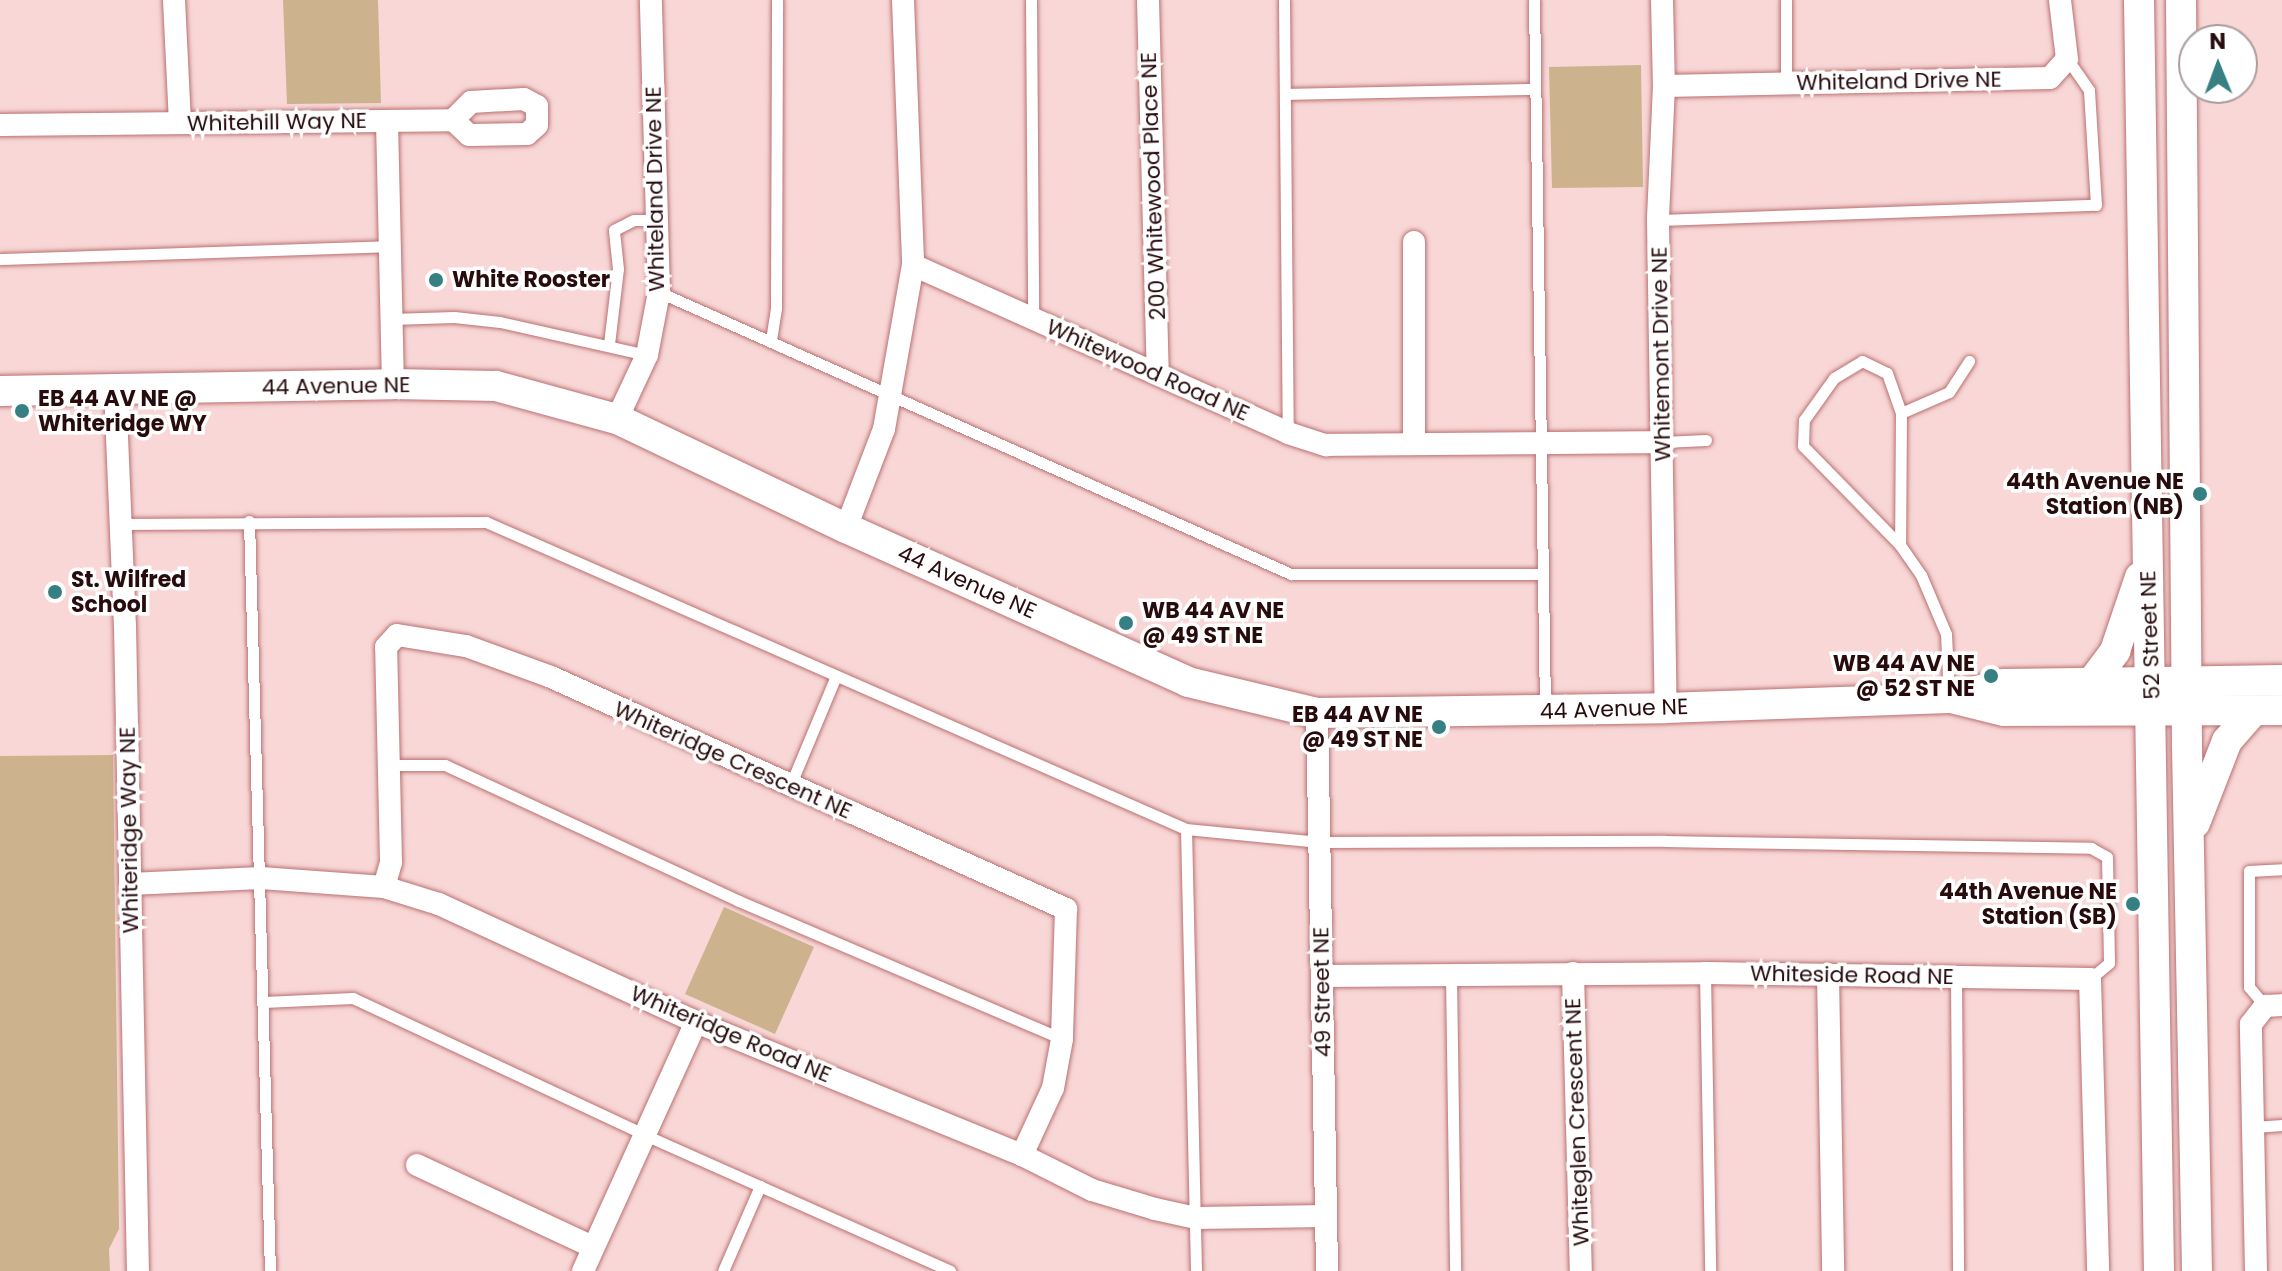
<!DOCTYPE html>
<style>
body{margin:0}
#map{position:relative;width:2282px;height:1271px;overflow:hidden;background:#f8d7d6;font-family:Poppins,sans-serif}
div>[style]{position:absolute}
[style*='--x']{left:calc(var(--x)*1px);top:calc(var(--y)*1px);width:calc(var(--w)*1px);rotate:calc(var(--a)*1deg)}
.green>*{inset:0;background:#ccb38d}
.roads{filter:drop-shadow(0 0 2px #ba7172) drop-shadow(0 0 2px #ba7172)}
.lane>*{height:11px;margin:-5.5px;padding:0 5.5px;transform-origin:5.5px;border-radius:5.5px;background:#fff}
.street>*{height:22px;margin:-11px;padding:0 11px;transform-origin:11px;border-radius:11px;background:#fff}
.secondary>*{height:30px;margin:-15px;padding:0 15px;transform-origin:15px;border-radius:15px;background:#fff}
.dots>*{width:22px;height:22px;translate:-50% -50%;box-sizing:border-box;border:4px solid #fff;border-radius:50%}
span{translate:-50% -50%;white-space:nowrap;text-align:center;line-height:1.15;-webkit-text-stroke:7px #fff;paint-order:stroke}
.street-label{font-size:22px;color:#270b0d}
.poi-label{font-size:22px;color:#270b0d;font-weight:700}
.left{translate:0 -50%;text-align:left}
.right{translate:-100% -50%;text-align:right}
.north{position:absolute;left:2178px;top:24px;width:80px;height:80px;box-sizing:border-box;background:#fff;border:2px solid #a99d9e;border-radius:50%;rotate:359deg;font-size:22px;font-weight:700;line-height:32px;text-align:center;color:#270b0d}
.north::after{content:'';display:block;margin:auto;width:28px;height:36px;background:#367f82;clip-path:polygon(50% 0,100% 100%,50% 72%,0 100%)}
</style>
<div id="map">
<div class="green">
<div style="clip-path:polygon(283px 0,378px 0,381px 103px,287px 104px)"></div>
<div style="clip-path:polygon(1641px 65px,1643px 187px,1552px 188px,1549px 67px)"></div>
<div style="clip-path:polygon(113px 755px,119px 1229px,109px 1249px,110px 1271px,0 1271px,0 756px)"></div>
<div style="clip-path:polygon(724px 907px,814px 947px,775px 1034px,685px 994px)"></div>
</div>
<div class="roads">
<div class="lane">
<div style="--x:1031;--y:0;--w:319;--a:89.6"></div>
<div style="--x:1284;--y:0;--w:433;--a:89.5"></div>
<div style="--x:1534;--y:0;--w:707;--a:89.11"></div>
<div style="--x:1786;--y:83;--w:83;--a:-90"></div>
<div style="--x:1288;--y:94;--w:246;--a:-1.2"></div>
<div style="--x:1658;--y:220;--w:438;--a:-2"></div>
<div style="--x:2096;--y:205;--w:115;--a:-93.5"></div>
<div style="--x:2089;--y:90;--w:38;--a:-125"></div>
<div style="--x:0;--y:259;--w:389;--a:-1.9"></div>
<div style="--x:659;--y:292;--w:692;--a:24.05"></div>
<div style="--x:1291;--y:574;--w:251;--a:0"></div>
<div style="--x:391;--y:319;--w:63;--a:-1.8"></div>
<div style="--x:454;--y:317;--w:46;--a:6.2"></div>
<div style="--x:500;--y:322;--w:151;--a:12.7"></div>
<div style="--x:771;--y:340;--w:32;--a:-81"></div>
<div style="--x:776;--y:308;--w:308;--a:-89.8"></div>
<div style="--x:609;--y:344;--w:76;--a:-83.2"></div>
<div style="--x:618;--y:269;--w:39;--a:-96"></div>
<div style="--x:614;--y:230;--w:22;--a:-27"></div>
<div style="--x:634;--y:220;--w:23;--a:0"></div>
<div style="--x:1901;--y:413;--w:52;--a:-23.6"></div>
<div style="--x:1949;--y:392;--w:37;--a:-57"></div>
<div style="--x:1663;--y:442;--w:43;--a:-2.7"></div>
<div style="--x:249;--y:521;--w:750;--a:88.4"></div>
<div style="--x:121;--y:524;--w:365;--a:-0.3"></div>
<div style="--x:486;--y:522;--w:764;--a:23.68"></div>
<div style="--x:1186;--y:829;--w:442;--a:88.7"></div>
<div style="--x:1900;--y:545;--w:139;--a:-134.4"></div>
<div style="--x:1803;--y:446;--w:26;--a:-88"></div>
<div style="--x:1804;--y:420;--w:52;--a:-54.5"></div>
<div style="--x:1834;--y:378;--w:33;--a:-31"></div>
<div style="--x:1862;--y:361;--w:28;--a:26"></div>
<div style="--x:1887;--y:373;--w:42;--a:70.7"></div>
<div style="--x:1901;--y:413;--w:132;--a:90.4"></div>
<div style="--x:1900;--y:545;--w:37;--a:55"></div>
<div style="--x:1921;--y:575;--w:64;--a:67"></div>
<div style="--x:1946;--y:634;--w:63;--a:87.3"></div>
<div style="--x:389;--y:765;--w:56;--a:0"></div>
<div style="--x:445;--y:765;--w:324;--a:24.8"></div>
<div style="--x:739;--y:901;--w:351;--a:23.1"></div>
<div style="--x:790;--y:786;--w:119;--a:-67.3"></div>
<div style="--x:1186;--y:829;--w:134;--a:5.6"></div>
<div style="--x:1319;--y:842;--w:346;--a:-0.2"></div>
<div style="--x:1665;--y:841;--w:426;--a:0.9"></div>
<div style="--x:2091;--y:848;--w:18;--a:29"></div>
<div style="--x:2107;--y:857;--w:106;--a:88.9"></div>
<div style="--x:2109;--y:963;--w:25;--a:140"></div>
<div style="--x:1705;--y:973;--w:298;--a:89"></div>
<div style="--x:1451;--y:974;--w:297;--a:89.2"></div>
<div style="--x:1956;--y:977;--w:294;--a:89.6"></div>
<div style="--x:263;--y:1002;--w:90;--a:-2.5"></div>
<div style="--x:353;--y:998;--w:323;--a:25.1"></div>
<div style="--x:645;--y:1135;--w:334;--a:24"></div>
<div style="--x:2265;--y:1006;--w:25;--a:-130"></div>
<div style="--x:2249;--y:987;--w:116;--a:-90"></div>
<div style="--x:2249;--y:871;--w:33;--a:-3"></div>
<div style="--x:2254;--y:1127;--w:28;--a:-4"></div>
<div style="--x:723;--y:1271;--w:93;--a:-66.5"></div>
</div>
<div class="street">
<div style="--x:174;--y:0;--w:123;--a:87.2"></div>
<div style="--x:903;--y:0;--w:265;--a:87.8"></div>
<div style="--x:1148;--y:0;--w:372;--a:88.5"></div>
<div style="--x:1662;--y:0;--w:86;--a:88.7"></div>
<div style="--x:1664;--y:86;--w:134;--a:92.6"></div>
<div style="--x:1658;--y:220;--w:488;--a:89.1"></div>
<div style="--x:1664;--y:86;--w:386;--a:-1.2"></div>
<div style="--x:2050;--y:78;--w:25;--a:-48"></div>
<div style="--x:2067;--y:59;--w:59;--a:-96.8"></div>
<div style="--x:387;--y:121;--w:263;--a:88.7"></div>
<div style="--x:0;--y:125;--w:453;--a:-0.6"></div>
<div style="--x:453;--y:120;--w:22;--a:43"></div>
<div style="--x:469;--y:135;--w:58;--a:-1"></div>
<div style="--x:527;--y:134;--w:13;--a:-42"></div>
<div style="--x:537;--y:125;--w:19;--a:-90"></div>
<div style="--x:537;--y:106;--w:15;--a:-152"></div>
<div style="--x:524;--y:99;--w:53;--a:176.8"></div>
<div style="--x:471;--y:102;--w:25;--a:135"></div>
<div style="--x:115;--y:389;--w:237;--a:87.6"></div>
<div style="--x:125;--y:626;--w:645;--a:88.85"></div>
<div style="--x:617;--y:419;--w:71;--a:-64.9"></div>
<div style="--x:647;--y:355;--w:64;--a:-79.2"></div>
<div style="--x:659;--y:292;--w:292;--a:-91.6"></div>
<div style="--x:1414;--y:444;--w:202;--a:-90"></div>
<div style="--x:846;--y:528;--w:106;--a:-69"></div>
<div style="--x:884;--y:429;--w:167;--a:-80"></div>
<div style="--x:913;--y:265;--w:411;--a:24.1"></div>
<div style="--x:1288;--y:433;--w:40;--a:18"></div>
<div style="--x:1326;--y:445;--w:337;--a:-0.5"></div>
<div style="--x:1317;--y:713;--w:558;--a:88.97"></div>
<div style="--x:130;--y:884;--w:131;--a:-2.6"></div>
<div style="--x:261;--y:878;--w:123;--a:4.2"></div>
<div style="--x:384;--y:887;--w:58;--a:17.2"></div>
<div style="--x:439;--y:904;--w:283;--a:24.7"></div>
<div style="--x:696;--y:1022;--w:352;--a:22.2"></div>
<div style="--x:1022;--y:1155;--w:78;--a:26.6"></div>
<div style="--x:1092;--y:1190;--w:66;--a:16.8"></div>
<div style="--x:1155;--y:1209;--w:42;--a:12.4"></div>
<div style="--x:1196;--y:1218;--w:130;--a:-0.9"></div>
<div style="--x:384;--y:887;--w:26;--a:-74"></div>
<div style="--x:391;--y:862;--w:215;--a:-91.3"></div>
<div style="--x:386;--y:647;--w:16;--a:-47"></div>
<div style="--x:397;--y:635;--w:70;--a:9.1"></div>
<div style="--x:466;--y:646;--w:90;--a:20"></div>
<div style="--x:551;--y:677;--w:565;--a:24.25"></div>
<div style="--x:1066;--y:909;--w:130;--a:91.8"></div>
<div style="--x:1062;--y:1039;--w:50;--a:100.4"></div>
<div style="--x:1053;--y:1088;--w:74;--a:114.8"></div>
<div style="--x:1573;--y:973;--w:298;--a:88.5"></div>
<div style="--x:1828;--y:974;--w:297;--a:89"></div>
<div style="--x:1322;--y:976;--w:383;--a:-0.4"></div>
<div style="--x:1705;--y:973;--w:385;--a:0.9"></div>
<div style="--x:2090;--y:979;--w:292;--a:88.4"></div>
<div style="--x:417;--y:1165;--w:194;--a:25"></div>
<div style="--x:583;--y:1271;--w:273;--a:-65.6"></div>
<div style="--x:2256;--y:1271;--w:247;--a:-91.2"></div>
<div style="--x:2251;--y:1024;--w:23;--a:-52"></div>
<div style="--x:2265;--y:1006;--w:17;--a:-3"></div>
</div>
<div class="secondary">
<div style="--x:2139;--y:0;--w:1271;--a:89.1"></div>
<div style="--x:2181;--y:0;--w:746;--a:89.54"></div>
<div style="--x:2187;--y:746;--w:525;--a:88.91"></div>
<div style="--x:0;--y:391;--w:393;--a:-1"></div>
<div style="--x:393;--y:384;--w:103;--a:1.1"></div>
<div style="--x:496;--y:386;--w:125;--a:15.3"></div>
<div style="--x:617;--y:419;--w:254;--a:25.5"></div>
<div style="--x:846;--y:528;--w:375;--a:24.2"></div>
<div style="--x:1188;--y:682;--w:133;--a:13.5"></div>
<div style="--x:1317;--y:713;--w:349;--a:-0.8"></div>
<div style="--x:1666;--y:708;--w:283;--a:-2"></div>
<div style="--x:1949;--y:698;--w:57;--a:-14.3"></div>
<div style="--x:2004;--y:684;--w:278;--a:-0.8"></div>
<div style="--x:2092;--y:682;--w:39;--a:-53"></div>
<div style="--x:2115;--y:651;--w:78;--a:-71.3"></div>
<div style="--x:1955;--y:699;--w:50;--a:13.8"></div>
<div style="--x:2004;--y:711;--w:278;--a:-0.2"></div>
<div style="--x:2195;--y:823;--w:88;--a:-68.7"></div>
<div style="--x:2227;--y:741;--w:40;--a:-49"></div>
</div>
</div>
<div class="dots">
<div style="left:436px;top:280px;background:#367f82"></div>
<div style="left:22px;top:411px;background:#367f82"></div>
<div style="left:2200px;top:494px;background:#367f82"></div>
<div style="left:55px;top:592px;background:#367f82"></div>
<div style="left:1126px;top:623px;background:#367f82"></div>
<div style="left:1991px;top:676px;background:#367f82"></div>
<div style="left:1439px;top:727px;background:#367f82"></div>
<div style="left:2133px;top:904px;background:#367f82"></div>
</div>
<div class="street-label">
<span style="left:1899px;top:81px;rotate:-1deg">Whiteland Drive NE</span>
<span style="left:277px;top:122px;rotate:-1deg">Whitehill Way NE</span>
<span style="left:1153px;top:186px;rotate:-92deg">200 Whitewood Place NE</span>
<span style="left:655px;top:189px;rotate:-91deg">Whiteland Drive NE</span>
<span style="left:1661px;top:354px;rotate:-91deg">Whitemont Drive NE</span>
<span style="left:1148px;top:370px;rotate:24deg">Whitewood Road NE</span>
<span style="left:336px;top:386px;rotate:-1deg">44 Avenue NE</span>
<span style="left:967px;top:582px;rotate:24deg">44 Avenue NE</span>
<span style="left:2150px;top:635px;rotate:-92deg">52 Street NE</span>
<span style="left:1614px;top:709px;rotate:-2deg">44 Avenue NE</span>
<span style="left:733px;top:760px;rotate:24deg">Whiteridge Crescent NE</span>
<span style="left:129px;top:830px;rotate:-91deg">Whiteridge Way NE</span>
<span style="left:1852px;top:975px;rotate:1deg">Whiteside Road NE</span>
<span style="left:1322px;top:992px;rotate:-91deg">49 Street NE</span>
<span style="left:731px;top:1034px;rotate:23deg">Whiteridge Road NE</span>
<span style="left:1577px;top:1122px;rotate:-92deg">Whiteglen Crescent NE</span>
</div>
<div class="poi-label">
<span class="left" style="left:452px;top:280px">White Rooster</span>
<span class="left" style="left:38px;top:411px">EB 44 AV NE @<br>Whiteridge WY</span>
<span class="right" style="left:2184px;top:494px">44th Avenue NE<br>Station (NB)</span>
<span class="left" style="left:71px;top:592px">St. Wilfred<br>School</span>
<span class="left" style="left:1142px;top:623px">WB 44 AV NE<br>@ 49 ST NE</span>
<span class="right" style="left:1975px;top:676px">WB 44 AV NE<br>@ 52 ST NE</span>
<span class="right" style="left:1423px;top:727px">EB 44 AV NE<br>@ 49 ST NE</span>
<span class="right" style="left:2117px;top:904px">44th Avenue NE<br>Station (SB)</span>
</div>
<div class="north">N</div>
</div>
